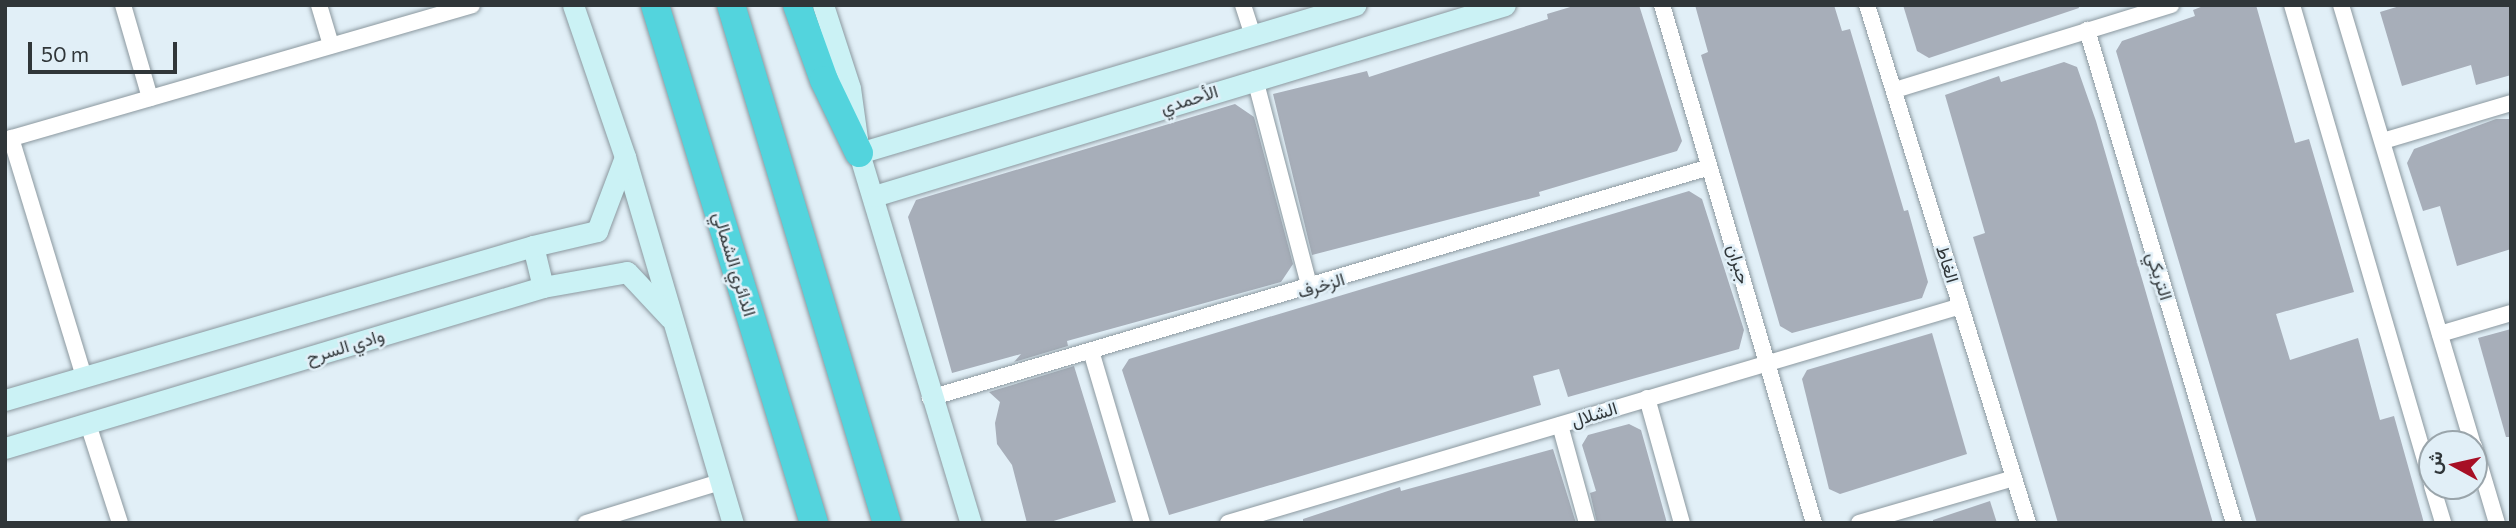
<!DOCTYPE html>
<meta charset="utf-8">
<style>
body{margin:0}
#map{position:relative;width:2516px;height:528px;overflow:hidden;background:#e1eff7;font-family:Commissioner,Vazirmatn,sans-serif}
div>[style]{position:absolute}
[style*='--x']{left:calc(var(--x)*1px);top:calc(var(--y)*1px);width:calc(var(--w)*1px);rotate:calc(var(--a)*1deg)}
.building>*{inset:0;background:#a7aeb9}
.roads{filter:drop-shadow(0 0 2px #8b989f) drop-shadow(0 0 2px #8b989f)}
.street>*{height:16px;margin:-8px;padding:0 8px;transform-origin:8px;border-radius:8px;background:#fff}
.secondary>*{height:21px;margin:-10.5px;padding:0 10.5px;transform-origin:10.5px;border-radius:10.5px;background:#cbf2f5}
.highway>*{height:28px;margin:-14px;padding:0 14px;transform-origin:14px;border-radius:14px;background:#53d4dd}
span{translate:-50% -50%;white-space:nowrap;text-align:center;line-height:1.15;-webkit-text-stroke:5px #e1eff7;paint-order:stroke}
.street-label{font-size:18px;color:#303639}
.frame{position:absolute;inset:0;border:7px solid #303639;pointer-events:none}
.north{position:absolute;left:2418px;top:430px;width:70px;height:70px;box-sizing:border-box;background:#e1eff7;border:2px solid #9aa5ab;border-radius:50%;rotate:278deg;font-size:19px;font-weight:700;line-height:28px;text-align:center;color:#303639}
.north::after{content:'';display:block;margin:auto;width:24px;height:32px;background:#a70f25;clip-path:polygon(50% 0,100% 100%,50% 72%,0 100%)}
.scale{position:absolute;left:28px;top:42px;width:149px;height:32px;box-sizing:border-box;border:4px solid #303639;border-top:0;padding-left:9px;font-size:21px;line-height:24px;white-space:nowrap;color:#303639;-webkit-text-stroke:5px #e1eff7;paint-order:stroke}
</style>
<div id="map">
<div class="building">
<div style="clip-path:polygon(1577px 5px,1639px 5px,1682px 141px,1677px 151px,1539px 192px,1540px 196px,1312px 255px,1273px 94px,1367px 71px,1369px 77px,1548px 19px,1547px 14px)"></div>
<div style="clip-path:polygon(1695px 5px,1834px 5px,1842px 31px,1850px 29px,1904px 211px,1908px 210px,1928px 282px,1922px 298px,1792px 333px,1780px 326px,1701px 55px,1708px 52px)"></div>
<div style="clip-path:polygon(1903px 5px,2078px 5px,2079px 8px,1929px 58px,1917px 51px)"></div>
<div style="clip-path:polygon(2206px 5px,2256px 5px,2295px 143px,2309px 139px,2354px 292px,2276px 314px,2290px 360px,2358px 338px,2380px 420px,2394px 416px,2424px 523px,2257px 523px,2116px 51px,2122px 41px,2195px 16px,2193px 10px)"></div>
<div style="clip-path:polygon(2403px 5px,2511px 5px,2511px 75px,2476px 85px,2471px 65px,2402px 86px,2380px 12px)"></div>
<div style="clip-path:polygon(2064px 62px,2077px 67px,2096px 121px,2213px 523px,2058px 523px,1973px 237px,1985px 233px,1945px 95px,1999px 76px,2001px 82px)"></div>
<div style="clip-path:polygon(1235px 104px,1254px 117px,1293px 264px,1281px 282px,1067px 341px,1068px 346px,1014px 362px,1021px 354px,952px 373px,908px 217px,916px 200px)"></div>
<div style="clip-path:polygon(2496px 119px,2511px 119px,2511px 249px,2457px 266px,2440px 206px,2423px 211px,2407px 163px,2414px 149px)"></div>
<div style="clip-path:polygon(1689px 191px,1702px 199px,1744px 330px,1739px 349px,1568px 397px,1559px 369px,1533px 376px,1541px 405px,1169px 515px,1122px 370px,1129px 359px)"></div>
<div style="clip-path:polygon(2511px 329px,2511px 437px,2506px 437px,2478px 338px)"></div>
<div style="clip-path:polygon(1932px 333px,1967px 454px,1840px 494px,1829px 489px,1802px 379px,1807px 370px)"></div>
<div style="clip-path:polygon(1074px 366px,1116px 502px,1047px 523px,1027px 523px,1012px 465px,997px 444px,995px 423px,1000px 402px,989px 392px)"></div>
<div style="clip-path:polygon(1629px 424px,1641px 430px,1667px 523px,1597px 523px,1590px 493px,1596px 491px,1582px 445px,1588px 435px)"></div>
<div style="clip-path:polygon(1553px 449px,1576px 523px,1303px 523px,1303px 519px,1400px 487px,1401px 491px)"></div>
<div style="clip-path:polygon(1990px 501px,1997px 523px,1933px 523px,1933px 520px)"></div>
</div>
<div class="roads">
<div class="street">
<div style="--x:123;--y:5;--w:97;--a:73.8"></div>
<div style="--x:319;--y:5;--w:42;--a:73.3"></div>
<div style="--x:1243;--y:5;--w:32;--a:72"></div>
<div style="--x:1662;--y:5;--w:540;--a:73.65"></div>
<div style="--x:1867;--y:5;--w:542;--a:72.73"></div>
<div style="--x:2292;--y:5;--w:499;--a:73.7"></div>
<div style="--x:2341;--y:5;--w:458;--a:73.3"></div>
<div style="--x:2087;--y:30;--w:514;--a:73.4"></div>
<div style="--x:1255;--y:79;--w:216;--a:75.3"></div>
<div style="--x:1895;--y:90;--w:289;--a:-17.1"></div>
<div style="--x:11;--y:138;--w:250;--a:73"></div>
<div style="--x:5;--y:140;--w:486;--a:-16.1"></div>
<div style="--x:2383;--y:141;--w:134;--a:-16.5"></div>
<div style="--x:2440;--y:334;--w:74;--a:-16.5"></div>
<div style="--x:1091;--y:351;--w:179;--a:73.5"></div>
<div style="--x:930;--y:398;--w:813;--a:-16.5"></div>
<div style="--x:1647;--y:398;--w:130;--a:74.4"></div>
<div style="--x:88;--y:424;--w:104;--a:72.1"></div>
<div style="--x:1560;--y:425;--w:102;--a:74.6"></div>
<div style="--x:2474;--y:446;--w:80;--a:73.4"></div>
<div style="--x:2432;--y:486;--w:39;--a:73"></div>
<div style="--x:586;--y:523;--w:140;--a:-17"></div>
<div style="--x:1228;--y:523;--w:764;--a:-16.49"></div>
<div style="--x:1859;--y:523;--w:161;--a:-16.2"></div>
</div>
<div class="secondary">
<div style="--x:573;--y:5;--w:161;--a:71.1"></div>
<div style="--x:625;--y:157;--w:382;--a:73.6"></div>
<div style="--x:823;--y:5;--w:87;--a:72"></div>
<div style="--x:850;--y:88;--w:66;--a:82.1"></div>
<div style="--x:859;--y:153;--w:387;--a:73.2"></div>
<div style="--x:859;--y:153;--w:518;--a:-16.61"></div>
<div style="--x:874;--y:196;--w:659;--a:-16.84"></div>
<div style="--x:533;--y:246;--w:42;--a:76.3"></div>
<div style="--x:5;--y:400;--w:550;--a:-16.26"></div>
<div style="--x:533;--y:246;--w:66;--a:-13.2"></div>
<div style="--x:597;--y:231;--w:79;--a:-69.3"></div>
<div style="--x:5;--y:448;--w:562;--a:-16.66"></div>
<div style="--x:543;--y:287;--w:85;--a:-10.1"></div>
<div style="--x:627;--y:272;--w:63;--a:46.9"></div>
</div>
<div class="highway">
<div style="--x:655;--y:5;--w:542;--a:72.94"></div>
<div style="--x:731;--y:5;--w:541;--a:73.24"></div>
<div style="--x:797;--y:5;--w:80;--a:70.2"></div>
<div style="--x:824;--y:80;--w:81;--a:64.4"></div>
</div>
</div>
<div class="street-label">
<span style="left:1189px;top:99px;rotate:-17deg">الأحمدي</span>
<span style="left:735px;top:264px;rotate:73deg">الدائري الشمالي</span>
<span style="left:1739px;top:264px;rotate:73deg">جبران</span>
<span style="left:1948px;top:264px;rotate:73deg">الغاط</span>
<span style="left:2160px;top:276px;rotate:73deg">التريكي</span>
<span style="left:1321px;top:285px;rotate:-17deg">الزخرف</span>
<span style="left:345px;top:346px;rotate:-17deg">وادي السرح</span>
<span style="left:1594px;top:414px;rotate:-17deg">الشلال</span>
</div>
<div class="frame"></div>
<div class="north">ش</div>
<div class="scale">50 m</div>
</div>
